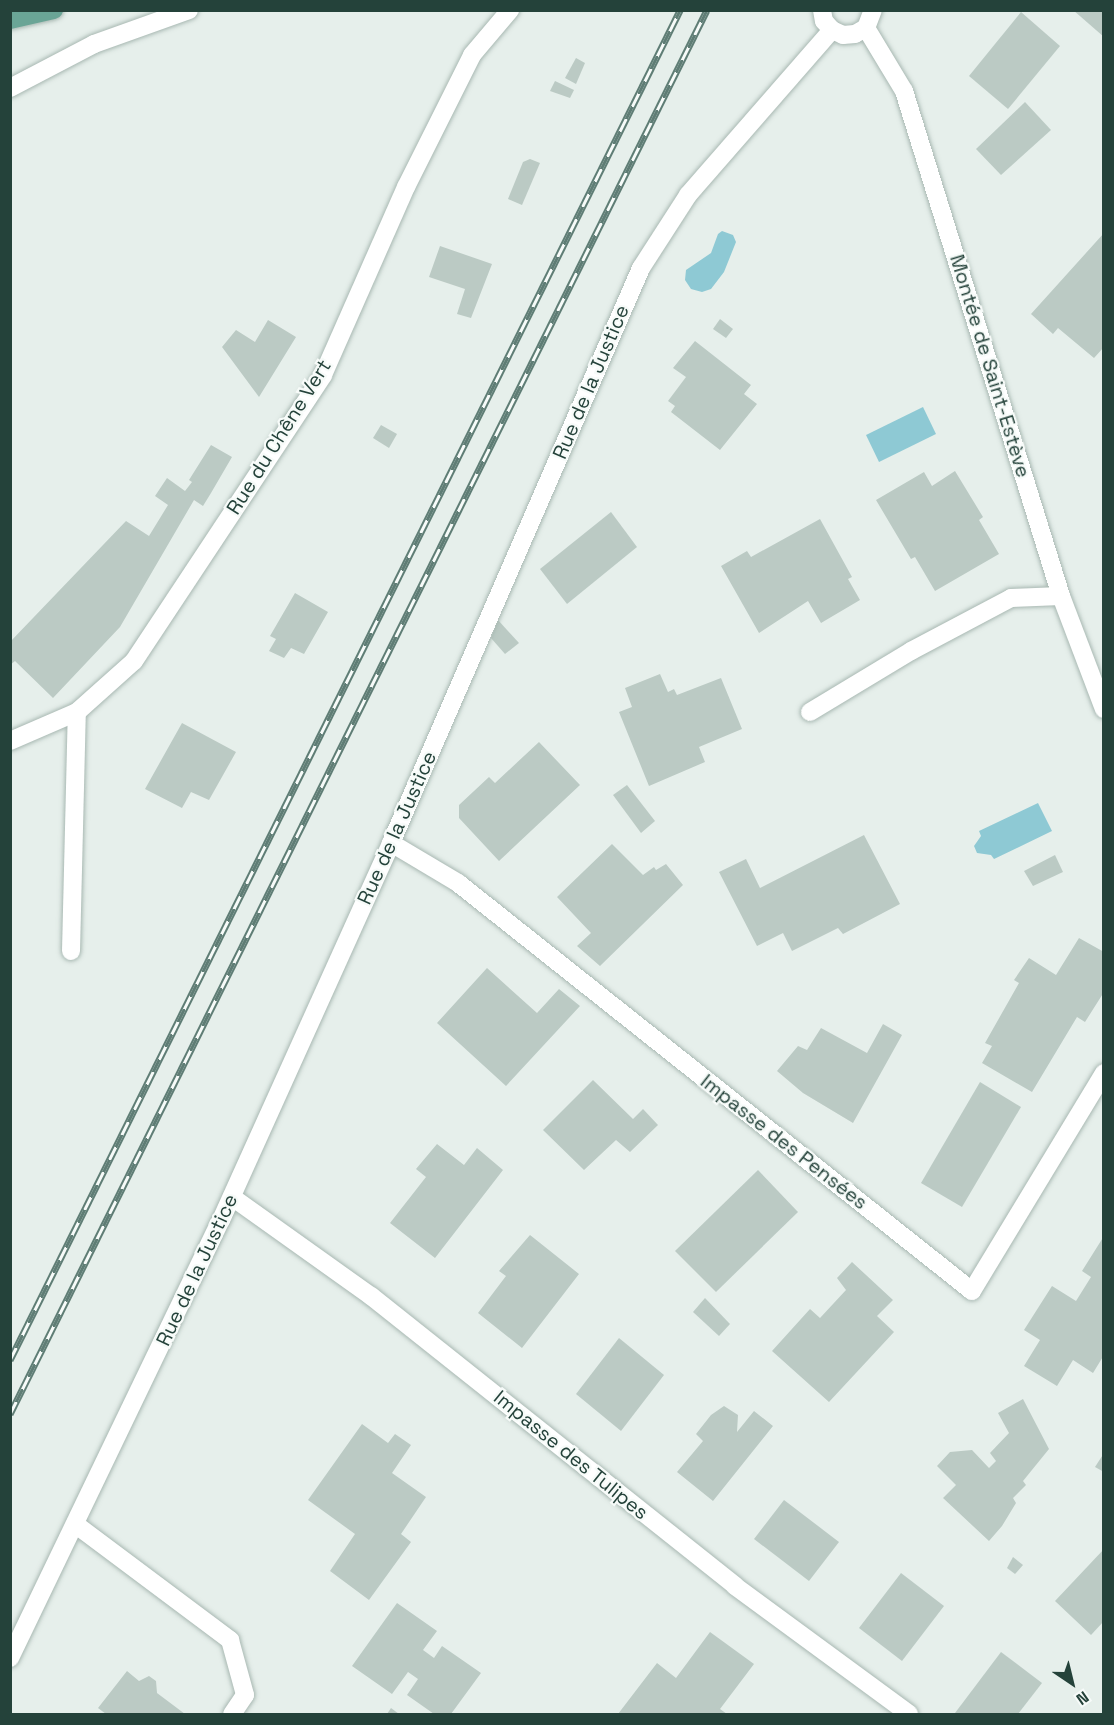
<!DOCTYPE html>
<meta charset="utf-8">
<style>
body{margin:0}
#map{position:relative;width:1114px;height:1725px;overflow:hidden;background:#e6efeb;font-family:"Space Grotesk",sans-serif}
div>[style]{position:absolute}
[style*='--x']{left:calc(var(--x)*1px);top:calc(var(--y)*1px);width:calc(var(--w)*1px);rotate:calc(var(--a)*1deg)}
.water>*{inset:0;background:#8ec9d4}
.building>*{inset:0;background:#bbcac4}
.roads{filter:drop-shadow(0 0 2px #a8b8b2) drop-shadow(0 0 2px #a8b8b2)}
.service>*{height:18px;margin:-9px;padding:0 9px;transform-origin:9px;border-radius:9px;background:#fff}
.minor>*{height:18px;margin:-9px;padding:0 9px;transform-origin:9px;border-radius:9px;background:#fff}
.secondary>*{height:18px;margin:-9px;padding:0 9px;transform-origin:9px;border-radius:9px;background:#fff}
.primary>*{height:18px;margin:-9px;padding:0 9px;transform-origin:9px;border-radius:9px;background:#6aa596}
.rail>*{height:7px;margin-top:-3.5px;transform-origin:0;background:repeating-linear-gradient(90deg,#f7fbf9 0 14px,#5f7d75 0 28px);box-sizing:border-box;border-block:2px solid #5f7d75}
span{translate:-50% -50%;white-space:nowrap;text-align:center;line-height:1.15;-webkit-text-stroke:4.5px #f7fbf9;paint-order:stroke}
.street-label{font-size:20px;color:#24423a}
.frame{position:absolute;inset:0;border:12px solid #24423a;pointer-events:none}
.north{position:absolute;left:1042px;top:1653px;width:60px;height:60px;-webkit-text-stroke:4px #f7fbf9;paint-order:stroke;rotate:145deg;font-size:16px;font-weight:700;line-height:24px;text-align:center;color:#24423a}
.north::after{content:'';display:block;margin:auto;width:21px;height:27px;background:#24423a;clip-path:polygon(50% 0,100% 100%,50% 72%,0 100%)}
</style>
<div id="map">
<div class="water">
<div style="clip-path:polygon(722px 231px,733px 235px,736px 242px,724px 272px,711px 289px,702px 292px,691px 289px,685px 280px,686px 270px,711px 253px,718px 234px)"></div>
<div style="clip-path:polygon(923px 407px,936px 434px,879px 462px,866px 435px)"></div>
<div style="clip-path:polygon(1038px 803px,1052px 831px,994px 859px,991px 855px,977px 853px,974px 846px,981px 836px,979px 831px)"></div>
</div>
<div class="building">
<div style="clip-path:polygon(1073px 10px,1104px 10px,1104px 37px)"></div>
<div style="clip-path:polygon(1021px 12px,1060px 46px,1008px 109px,969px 76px)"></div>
<div style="clip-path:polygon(576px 58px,585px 63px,576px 84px,565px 78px)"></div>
<div style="clip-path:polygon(555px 81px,574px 90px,570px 98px,550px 91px)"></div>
<div style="clip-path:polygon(1025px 102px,1051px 130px,1001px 175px,976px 149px)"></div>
<div style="clip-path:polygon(530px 159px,540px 163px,522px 205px,508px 199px,523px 162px)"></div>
<div style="clip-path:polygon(1104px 233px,1104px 347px,1094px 358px,1058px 328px,1053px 334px,1031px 314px)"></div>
<div style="clip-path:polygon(440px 246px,492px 264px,471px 318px,457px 314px,465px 289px,429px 277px)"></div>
<div style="clip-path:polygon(720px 319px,733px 329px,726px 338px,713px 329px)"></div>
<div style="clip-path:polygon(268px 320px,296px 337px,259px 397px,222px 347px,236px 330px,255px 342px)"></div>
<div style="clip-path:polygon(695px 341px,751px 385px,744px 394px,757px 404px,720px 450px,671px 412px,675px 406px,668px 401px,686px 377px,673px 368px)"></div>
<div style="clip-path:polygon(381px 425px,397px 434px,389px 448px,373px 438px)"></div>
<div style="clip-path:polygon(211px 445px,232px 457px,211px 493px,203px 506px,194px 500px,120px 627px,53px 698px,15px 661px,10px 665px,10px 642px,126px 521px,149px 536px,168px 505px,155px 496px,167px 478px,185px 491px,192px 482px,189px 480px)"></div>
<div style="clip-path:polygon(955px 471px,983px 517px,979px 520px,999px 554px,935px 591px,915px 557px,911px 559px,876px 500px,924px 472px,932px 486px)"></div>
<div style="clip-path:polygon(611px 512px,637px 547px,567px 604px,540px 569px)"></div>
<div style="clip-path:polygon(820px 519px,852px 577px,848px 579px,860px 600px,821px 623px,808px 601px,759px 633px,721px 566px,747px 551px,751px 557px)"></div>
<div style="clip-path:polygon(295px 593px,328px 612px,304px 654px,291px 648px,284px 658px,269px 651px,276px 639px,270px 636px)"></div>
<div style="clip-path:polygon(498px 620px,519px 643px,505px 654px,491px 638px)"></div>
<div style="clip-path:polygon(660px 674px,668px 692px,674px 689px,677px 695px,721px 678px,742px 729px,699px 747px,705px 762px,649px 786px,619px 712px,632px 707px,625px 688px)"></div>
<div style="clip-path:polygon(182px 723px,236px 752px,209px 800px,191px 792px,182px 808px,145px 789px)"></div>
<div style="clip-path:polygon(539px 742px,580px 785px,499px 861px,459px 818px,459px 805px,489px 777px,495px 783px)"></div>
<div style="clip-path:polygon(627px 785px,655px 821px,641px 833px,613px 795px)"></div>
<div style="clip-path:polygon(864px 835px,900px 904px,843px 934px,838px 928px,792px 951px,783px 933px,757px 946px,719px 872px,746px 859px,760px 888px)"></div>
<div style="clip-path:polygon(612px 844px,643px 875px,654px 867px,656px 870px,666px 864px,683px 885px,600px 966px,577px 946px,591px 933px,557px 897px)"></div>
<div style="clip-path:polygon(1055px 855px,1063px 872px,1033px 886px,1024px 871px)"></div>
<div style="clip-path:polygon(1079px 938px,1104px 952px,1104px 992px,1085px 1022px,1077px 1017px,1032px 1092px,982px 1063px,992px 1046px,985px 1043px,1019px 983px,1014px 980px,1029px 958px,1056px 975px)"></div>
<div style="clip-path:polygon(487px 968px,537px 1013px,559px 989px,580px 1006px,506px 1086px,437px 1023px)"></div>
<div style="clip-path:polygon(883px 1024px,902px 1035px,853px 1123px,803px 1093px,777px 1071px,798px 1046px,807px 1050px,821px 1028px,867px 1053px)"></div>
<div style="clip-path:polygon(593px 1080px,633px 1119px,643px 1109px,658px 1125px,630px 1152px,616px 1140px,584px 1170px,543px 1130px)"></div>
<div style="clip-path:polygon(980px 1082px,1021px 1107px,962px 1207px,921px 1183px)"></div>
<div style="clip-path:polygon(437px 1144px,464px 1165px,477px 1148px,503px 1170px,435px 1258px,390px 1223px,426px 1177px,416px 1169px)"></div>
<div style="clip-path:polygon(758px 1170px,798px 1212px,716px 1292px,675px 1251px)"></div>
<div style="clip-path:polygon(530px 1235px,579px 1274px,522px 1348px,478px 1313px,506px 1276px,499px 1271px)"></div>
<div style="clip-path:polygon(1104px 1236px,1104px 1355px,1093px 1373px,1073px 1360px,1057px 1386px,1024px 1366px,1040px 1340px,1024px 1330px,1052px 1286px,1076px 1301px,1091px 1277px,1082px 1271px)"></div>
<div style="clip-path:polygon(852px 1262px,893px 1300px,877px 1316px,894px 1332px,829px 1402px,772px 1351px,810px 1309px,820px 1318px,846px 1290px,837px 1278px)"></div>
<div style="clip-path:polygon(705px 1298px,730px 1324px,719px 1336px,693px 1312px)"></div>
<div style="clip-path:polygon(619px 1338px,664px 1375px,621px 1431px,576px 1394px)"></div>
<div style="clip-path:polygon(1023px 1399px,1049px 1449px,1023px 1481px,1026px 1485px,1013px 1498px,1016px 1503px,1002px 1526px,989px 1541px,943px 1498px,956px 1485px,937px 1466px,950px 1452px,972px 1450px,989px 1468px,996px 1461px,990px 1453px,1009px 1433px,998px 1413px)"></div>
<div style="clip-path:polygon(724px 1406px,738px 1415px,737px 1432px,754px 1411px,773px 1426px,713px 1501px,677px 1472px,703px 1441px,696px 1434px,711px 1415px)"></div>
<div style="clip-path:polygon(362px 1424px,388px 1443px,395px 1434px,411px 1445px,392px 1473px,426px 1497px,401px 1534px,411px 1542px,369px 1600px,330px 1571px,355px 1534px,308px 1500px)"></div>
<div style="clip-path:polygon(1104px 1453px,1104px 1472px,1095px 1467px)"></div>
<div style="clip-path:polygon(784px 1500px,839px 1542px,809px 1581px,754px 1539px)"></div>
<div style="clip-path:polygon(1104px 1549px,1104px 1621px,1091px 1635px,1055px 1601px)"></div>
<div style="clip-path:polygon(1013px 1557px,1023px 1565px,1015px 1574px,1007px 1568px)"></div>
<div style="clip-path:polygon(901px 1573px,944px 1606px,902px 1661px,859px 1628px)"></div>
<div style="clip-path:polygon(397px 1603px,437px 1631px,423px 1650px,434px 1658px,442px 1646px,481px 1673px,451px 1714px,434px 1714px,407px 1695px,418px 1679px,408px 1672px,392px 1694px,352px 1666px)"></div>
<div style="clip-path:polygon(710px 1632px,754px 1664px,720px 1709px,727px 1714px,618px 1714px,657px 1663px,676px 1678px)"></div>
<div style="clip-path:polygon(1001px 1652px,1042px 1683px,1018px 1714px,957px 1714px,955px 1713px)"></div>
<div style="clip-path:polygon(127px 1671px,139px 1681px,149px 1676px,156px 1681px,157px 1693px,185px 1714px,106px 1714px,98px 1708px)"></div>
<div style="clip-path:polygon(391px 1708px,399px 1714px,387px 1714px)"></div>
</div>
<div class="roads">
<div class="service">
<div style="--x:71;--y:951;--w:239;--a:-88.6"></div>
<div style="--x:75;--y:1524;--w:194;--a:36.8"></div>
<div style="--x:230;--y:1640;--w:57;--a:74.7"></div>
<div style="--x:245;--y:1695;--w:23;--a:124"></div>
</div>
<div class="minor">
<div style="--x:822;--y:10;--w:11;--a:80"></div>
<div style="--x:824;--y:21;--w:12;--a:48"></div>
<div style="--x:832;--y:30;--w:12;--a:24"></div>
<div style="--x:843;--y:35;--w:12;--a:-5"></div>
<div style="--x:855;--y:34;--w:13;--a:-29"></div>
<div style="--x:866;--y:28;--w:19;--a:-69"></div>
<div style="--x:866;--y:28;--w:74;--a:58.9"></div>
<div style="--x:904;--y:91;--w:529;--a:72.73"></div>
<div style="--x:1061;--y:596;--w:121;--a:69.2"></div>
<div style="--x:810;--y:712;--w:118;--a:-31.1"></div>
<div style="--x:911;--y:651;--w:113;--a:-27.9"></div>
<div style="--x:1011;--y:598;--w:50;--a:-2.3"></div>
<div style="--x:10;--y:741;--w:73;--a:-23.4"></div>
<div style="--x:77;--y:712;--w:76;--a:-41.8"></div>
<div style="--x:134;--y:661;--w:343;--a:-56.5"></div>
<div style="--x:323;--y:375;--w:206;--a:-66.2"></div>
<div style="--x:406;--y:187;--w:148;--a:-63.4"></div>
<div style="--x:472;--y:55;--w:59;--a:-49.8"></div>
<div style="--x:391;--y:843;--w:78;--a:30.8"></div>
<div style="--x:458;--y:883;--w:656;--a:38.44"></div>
<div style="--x:972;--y:1291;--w:255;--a:-58.8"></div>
<div style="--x:232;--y:1197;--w:171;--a:35.5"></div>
<div style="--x:371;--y:1296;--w:465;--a:38.5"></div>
<div style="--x:735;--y:1586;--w:216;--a:36.3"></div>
<div style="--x:10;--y:1658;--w:486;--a:-64.3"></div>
<div style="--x:221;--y:1220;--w:414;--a:-65.7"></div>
<div style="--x:391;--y:843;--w:627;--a:-66.5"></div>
<div style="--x:641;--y:268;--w:87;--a:-57.2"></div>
<div style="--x:688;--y:195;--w:219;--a:-48.9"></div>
</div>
<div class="secondary">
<div style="--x:10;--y:88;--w:95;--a:-27.6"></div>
<div style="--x:94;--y:44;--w:101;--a:-19.7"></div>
</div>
<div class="primary">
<div style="--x:10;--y:20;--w:45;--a:-12.8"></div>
</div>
</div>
<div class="rail">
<div style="--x:10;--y:1360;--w:1507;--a:-63.6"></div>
<div style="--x:10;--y:1414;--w:1567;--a:-63.6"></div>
</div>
<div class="street-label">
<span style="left:990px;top:366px;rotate:73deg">Montée de Saint-Estève</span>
<span style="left:591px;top:382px;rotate:-67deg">Rue de la Justice</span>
<span style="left:279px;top:437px;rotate:-58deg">Rue du Chêne Vert</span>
<span style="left:397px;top:828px;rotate:-66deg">Rue de la Justice</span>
<span style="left:784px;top:1142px;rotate:38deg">Impasse des Pensées</span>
<span style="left:197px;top:1270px;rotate:-65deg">Rue de la Justice</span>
<span style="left:571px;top:1455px;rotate:39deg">Impasse des Tulipes</span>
</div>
<div class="frame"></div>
<div class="north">N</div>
</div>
